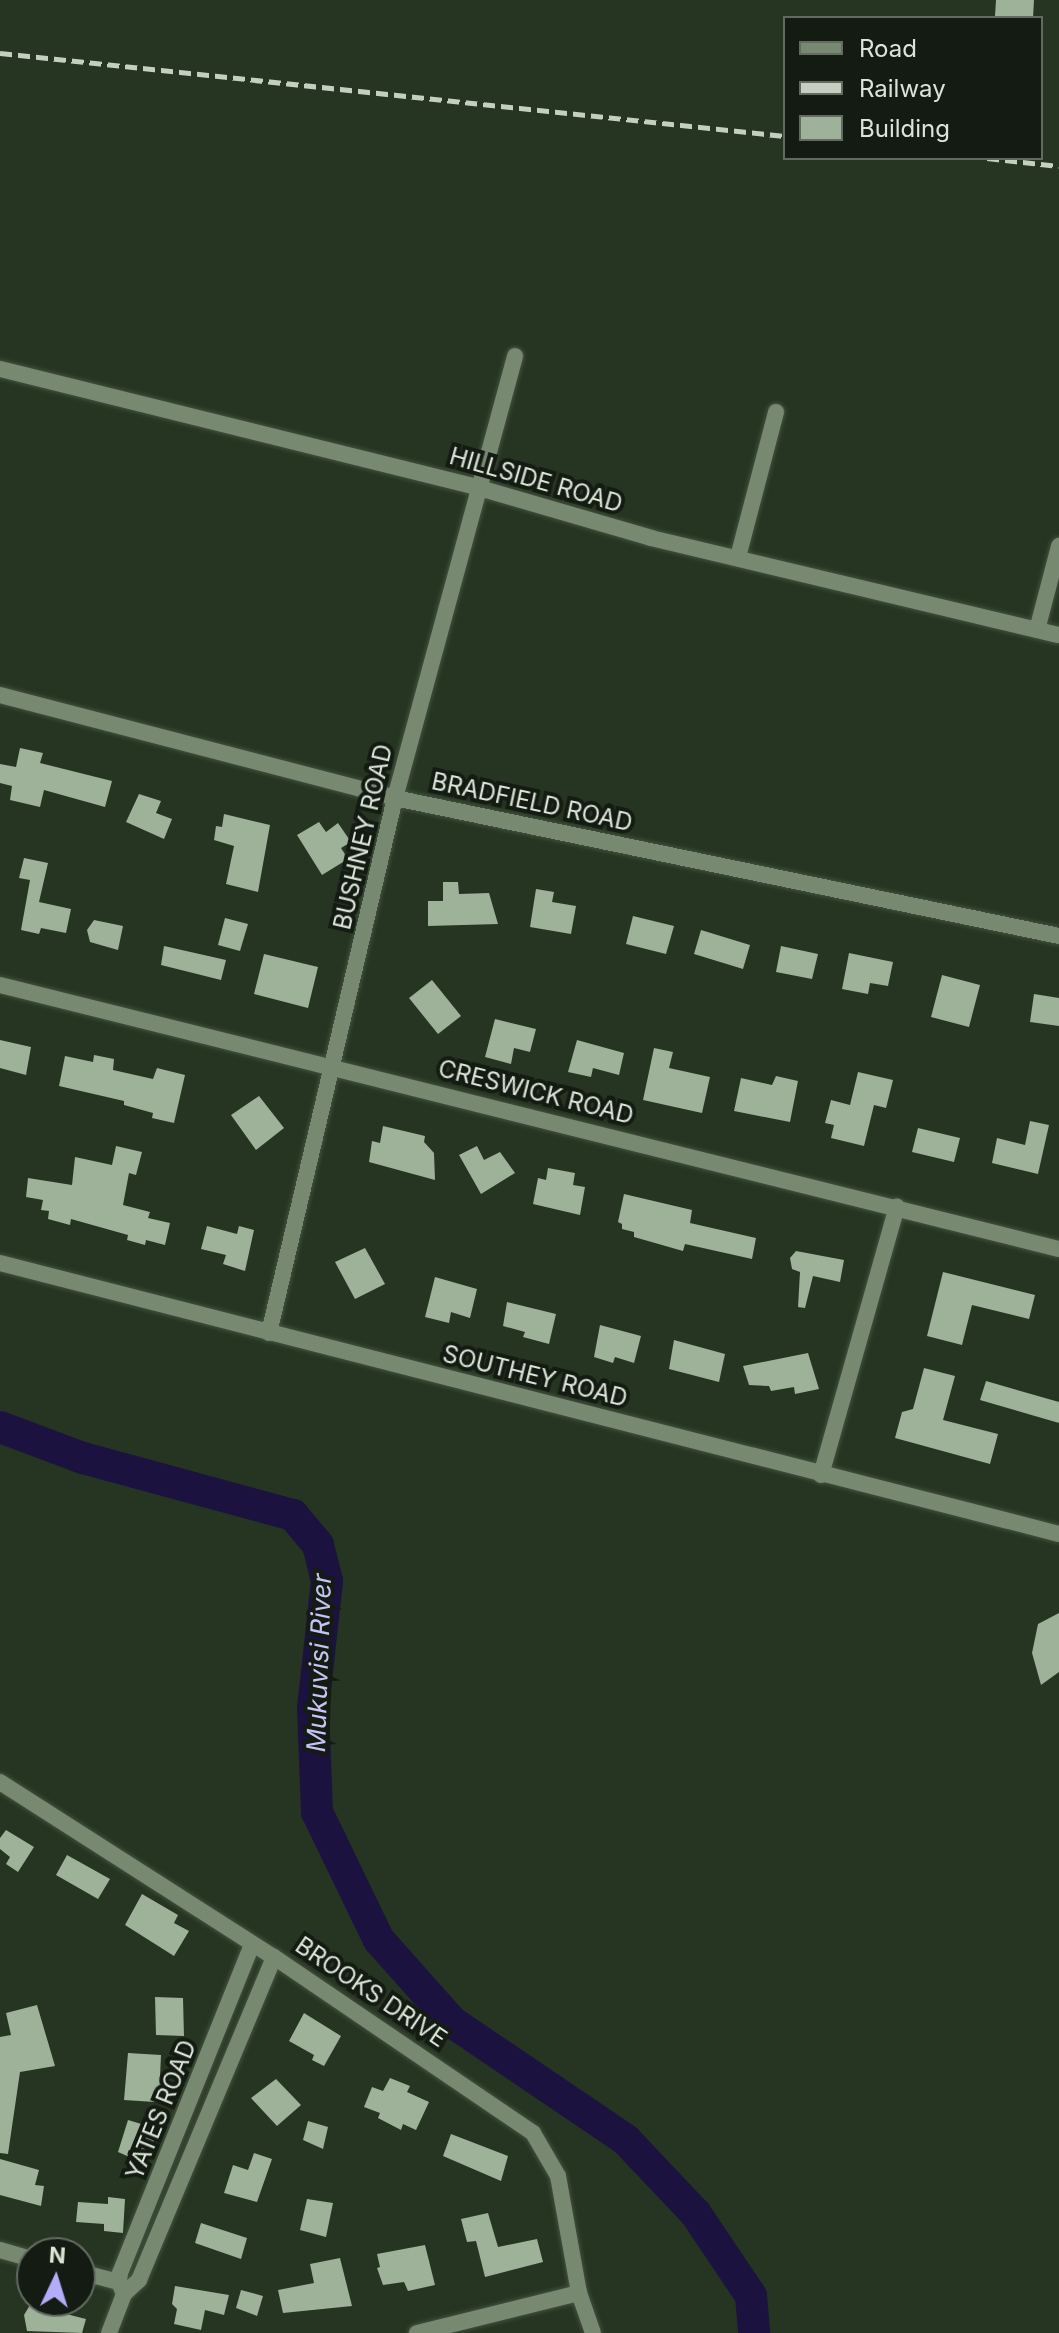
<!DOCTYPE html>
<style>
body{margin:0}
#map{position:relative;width:1059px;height:2333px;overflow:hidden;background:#263521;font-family:Inter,sans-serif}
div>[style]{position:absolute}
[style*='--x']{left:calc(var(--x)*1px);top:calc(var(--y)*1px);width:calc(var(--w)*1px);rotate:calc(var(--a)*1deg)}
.river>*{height:32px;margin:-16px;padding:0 16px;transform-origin:16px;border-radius:16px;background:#1c1240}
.building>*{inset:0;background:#9eb199}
.roads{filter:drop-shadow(0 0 2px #43513f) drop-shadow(0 0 2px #43513f)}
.street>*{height:16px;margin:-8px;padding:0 8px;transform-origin:8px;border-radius:8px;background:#788972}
.rail>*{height:5px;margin-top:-2.5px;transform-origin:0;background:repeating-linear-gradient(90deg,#c4cfc1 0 12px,transparent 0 18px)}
span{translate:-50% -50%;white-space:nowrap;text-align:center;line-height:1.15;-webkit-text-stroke:8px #141b12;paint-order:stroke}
.street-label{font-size:24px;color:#dae4d7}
.water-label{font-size:26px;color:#c7c3f5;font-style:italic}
.legend{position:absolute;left:783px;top:16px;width:260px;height:144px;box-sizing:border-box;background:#141b12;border:2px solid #636b61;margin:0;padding:10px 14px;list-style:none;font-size:24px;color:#dae4d7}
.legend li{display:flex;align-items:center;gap:16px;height:40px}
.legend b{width:40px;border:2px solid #636b61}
.north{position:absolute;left:16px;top:2237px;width:80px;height:80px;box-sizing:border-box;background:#141b12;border:2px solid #636b61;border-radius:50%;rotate:4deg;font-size:22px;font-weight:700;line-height:32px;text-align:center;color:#dae4d7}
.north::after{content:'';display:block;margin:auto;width:28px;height:36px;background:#b4acf9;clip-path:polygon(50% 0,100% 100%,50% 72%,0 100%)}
</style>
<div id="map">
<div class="river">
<div style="--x:0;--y:1427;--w:89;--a:20.5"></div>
<div style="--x:83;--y:1458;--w:218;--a:15.2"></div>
<div style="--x:293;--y:1515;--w:39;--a:50"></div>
<div style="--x:318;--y:1545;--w:37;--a:76"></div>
<div style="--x:327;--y:1581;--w:128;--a:96.3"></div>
<div style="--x:313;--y:1708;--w:104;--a:87.8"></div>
<div style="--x:317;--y:1812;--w:142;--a:64.2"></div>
<div style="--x:379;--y:1940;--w:110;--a:48.3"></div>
<div style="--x:452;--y:2022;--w:210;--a:34.1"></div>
<div style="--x:626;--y:2140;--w:102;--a:46.6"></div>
<div style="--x:696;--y:2214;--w:99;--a:56.1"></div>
<div style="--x:751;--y:2296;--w:37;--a:85"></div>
</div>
<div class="building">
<div style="clip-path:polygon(996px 0,1034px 0,1033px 18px,995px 16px)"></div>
<div style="clip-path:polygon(20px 748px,43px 753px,40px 763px,112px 781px,105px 807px,44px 790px,40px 807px,10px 800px,12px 786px,0 783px,0 764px,16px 767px)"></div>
<div style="clip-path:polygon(139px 794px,161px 801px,156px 813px,172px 819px,164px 839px,126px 822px)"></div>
<div style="clip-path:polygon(224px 814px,270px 825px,258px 892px,226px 884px,234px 846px,214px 840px,216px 826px,222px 827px)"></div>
<div style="clip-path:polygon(319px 822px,326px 832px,338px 823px,351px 842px,341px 848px,348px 859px,322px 875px,297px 835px)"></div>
<div style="clip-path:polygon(24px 858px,48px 863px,39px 902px,71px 909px,66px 933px,41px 928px,39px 934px,21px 930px,30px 880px,19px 878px)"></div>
<div style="clip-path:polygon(443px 882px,458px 882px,459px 894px,489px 893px,498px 924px,428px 926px,428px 901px,443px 901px)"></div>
<div style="clip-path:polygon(536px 889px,554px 892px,552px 902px,576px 906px,571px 934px,530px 927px)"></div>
<div style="clip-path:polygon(633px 916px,674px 926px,666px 954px,626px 944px)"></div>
<div style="clip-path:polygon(225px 918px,248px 924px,240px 951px,218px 945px)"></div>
<div style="clip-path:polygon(94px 920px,123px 926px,118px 950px,90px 942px,87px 930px)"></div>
<div style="clip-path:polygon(701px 930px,750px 945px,743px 969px,694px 954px)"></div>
<div style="clip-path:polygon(164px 946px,226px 960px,221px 980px,161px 965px)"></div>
<div style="clip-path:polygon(781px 946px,818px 954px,812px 979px,776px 972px)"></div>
<div style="clip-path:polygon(849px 953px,893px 962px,888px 986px,870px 983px,868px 994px,842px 989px)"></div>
<div style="clip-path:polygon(264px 954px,318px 967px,308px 1008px,254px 994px)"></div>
<div style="clip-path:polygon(942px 975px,980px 985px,969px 1027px,931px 1017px)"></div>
<div style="clip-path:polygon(432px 980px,461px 1016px,438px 1034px,409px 998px)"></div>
<div style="clip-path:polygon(1034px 994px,1059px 998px,1059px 1026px,1030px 1022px)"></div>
<div style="clip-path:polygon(495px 1019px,536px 1029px,530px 1052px,514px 1048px,511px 1064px,485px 1057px)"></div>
<div style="clip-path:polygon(0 1040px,31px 1047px,26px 1075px,0 1068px)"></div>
<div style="clip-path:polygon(577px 1040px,624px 1053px,619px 1075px,593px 1068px,591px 1077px,568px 1072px)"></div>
<div style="clip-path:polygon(654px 1048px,673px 1052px,669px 1068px,710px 1077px,702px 1113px,643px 1100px)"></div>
<div style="clip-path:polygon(94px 1055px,114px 1059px,113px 1070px,153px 1079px,157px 1068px,185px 1075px,174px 1123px,152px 1118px,153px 1113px,124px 1105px,124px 1101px,59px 1086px,65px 1056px,93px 1062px)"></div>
<div style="clip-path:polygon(858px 1072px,893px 1080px,886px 1108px,874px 1105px,864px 1146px,831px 1138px,834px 1125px,825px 1123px,831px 1100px,850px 1105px)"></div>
<div style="clip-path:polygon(776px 1076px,798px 1081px,790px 1122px,734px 1111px,741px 1078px,772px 1085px)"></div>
<div style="clip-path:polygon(259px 1096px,284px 1128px,256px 1150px,231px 1115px)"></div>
<div style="clip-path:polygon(1030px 1121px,1049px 1125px,1038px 1174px,992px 1163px,997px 1138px,1025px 1145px)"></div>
<div style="clip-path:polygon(383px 1126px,425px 1136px,424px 1142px,434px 1153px,435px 1180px,369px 1162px,372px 1141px,380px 1143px)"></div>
<div style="clip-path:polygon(918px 1128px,960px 1138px,954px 1162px,912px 1152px)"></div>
<div style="clip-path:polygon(116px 1146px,142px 1152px,136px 1175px,129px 1173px,123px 1205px,150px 1212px,148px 1218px,170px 1223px,165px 1245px,146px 1240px,145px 1245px,127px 1240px,128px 1235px,71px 1219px,70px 1225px,48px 1219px,49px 1211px,41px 1210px,43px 1200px,26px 1197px,28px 1178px,72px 1185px,75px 1157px,112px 1165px)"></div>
<div style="clip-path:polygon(477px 1146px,484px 1160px,500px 1152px,515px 1173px,481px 1194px,459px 1155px)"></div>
<div style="clip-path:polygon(548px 1168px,575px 1173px,573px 1185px,585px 1187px,580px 1215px,533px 1204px,538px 1178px,546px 1180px)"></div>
<div style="clip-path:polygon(624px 1194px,692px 1210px,690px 1223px,756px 1238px,752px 1259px,685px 1244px,683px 1251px,634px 1237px,634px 1232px,622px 1229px,622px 1224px,618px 1222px)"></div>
<div style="clip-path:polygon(207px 1226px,237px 1234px,239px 1226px,254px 1230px,245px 1271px,223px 1264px,226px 1255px,201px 1249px)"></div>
<div style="clip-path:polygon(365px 1248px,385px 1284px,355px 1299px,335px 1262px)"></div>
<div style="clip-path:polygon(796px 1251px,844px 1260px,840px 1282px,813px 1276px,805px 1308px,798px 1307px,800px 1272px,792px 1269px,790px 1258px)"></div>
<div style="clip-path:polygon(943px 1272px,1035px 1295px,1029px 1319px,972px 1305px,962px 1345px,927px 1336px)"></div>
<div style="clip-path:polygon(435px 1277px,477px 1289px,470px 1318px,451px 1312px,449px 1323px,425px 1317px)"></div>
<div style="clip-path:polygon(507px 1302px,556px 1314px,549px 1344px,523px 1337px,525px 1332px,503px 1326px)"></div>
<div style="clip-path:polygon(600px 1325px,641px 1336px,634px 1363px,615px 1357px,613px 1363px,594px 1357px)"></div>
<div style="clip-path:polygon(674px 1340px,725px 1354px,719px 1382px,669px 1369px)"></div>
<div style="clip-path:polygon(808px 1353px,819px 1389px,795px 1394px,794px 1387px,771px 1391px,769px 1386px,749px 1385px,743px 1366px)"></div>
<div style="clip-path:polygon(924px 1368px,955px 1376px,943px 1420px,998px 1434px,990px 1464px,895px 1438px,902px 1412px,913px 1409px)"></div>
<div style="clip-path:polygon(986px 1381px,1059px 1402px,1059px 1423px,980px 1400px)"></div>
<div style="clip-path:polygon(1059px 1613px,1059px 1672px,1041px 1685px,1032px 1653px,1038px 1624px)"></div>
<div style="clip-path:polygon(6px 1830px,34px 1847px,18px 1872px,6px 1864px,10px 1857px,0 1849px,0 1838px)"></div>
<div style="clip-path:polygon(67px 1855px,110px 1879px,98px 1899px,56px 1875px)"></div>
<div style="clip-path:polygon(142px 1894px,178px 1915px,174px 1923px,189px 1931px,174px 1956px,125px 1925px)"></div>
<div style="clip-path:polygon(155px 1997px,183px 1998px,184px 2036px,156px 2035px)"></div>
<div style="clip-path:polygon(37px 2005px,55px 2066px,20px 2072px,8px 2154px,0 2153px,0 2037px,11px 2035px,6px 2013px)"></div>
<div style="clip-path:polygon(304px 2013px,341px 2036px,324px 2066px,312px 2060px,314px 2055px,289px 2041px)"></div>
<div style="clip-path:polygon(128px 2053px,161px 2055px,160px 2077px,169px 2078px,170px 2103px,124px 2100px)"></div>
<div style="clip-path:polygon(390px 2078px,410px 2086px,407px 2092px,429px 2102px,416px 2130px,403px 2124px,401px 2130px,378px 2118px,380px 2113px,364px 2107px,372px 2087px,383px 2091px)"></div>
<div style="clip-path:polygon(276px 2079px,301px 2105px,277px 2126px,251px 2098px)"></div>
<div style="clip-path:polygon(128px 2120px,158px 2129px,146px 2164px,118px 2152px)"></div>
<div style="clip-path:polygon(308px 2121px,328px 2127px,323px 2149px,303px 2140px)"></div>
<div style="clip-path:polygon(451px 2134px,508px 2156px,501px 2181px,443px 2156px)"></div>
<div style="clip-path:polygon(254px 2153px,272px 2159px,257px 2202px,224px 2193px,233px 2165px,248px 2170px)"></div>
<div style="clip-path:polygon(0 2159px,39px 2170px,35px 2185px,44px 2186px,41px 2206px,0 2195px)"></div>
<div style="clip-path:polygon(108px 2197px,125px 2199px,123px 2233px,104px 2231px,104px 2224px,76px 2222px,78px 2202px,108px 2204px)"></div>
<div style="clip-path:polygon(307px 2199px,333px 2203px,326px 2237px,300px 2230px)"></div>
<div style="clip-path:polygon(488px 2213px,498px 2247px,537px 2239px,543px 2262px,485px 2277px,476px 2241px,467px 2242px,461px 2219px)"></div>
<div style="clip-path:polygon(201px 2223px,247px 2238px,241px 2259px,195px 2243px)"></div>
<div style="clip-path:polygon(425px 2245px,435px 2285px,408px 2291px,404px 2282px,383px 2285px,377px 2268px,380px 2267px,377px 2254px)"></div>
<div style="clip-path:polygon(340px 2258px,352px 2306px,283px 2313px,278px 2290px,314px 2283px,310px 2264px)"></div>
<div style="clip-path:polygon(175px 2286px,229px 2295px,224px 2315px,205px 2310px,201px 2330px,174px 2324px,177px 2309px,172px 2304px)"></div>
<div style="clip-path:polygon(241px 2290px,263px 2296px,257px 2316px,236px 2308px)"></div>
<div style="clip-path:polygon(30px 2305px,86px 2319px,82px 2333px,27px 2331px,24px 2315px)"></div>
</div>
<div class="roads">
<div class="street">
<div style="--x:0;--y:369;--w:490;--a:13.9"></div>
<div style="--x:476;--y:487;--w:182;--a:16.2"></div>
<div style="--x:651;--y:538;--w:419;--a:13.4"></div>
<div style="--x:738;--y:557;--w:150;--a:-75.3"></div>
<div style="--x:1037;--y:630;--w:87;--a:-75.3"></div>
<div style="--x:0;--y:695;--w:408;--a:14.6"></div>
<div style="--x:395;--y:798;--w:678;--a:11.74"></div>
<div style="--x:0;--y:985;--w:1091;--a:14"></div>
<div style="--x:0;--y:1263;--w:1093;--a:14.35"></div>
<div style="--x:269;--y:1333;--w:550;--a:-76.75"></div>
<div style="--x:395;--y:798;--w:458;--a:-74.8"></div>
<div style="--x:821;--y:1475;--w:279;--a:-74.2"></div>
<div style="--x:0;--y:1782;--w:325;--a:32.6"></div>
<div style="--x:274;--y:1957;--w:313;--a:34.2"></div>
<div style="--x:533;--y:2133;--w:50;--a:59.8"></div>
<div style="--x:558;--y:2176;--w:119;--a:79.8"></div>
<div style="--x:579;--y:2293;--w:42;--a:70.7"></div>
<div style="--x:0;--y:2250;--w:33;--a:16"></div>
<div style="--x:80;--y:2272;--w:40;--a:14.4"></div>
<div style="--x:124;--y:2294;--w:13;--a:-113"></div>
<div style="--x:119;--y:2282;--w:9;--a:-84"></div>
<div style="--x:120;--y:2273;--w:354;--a:-68.1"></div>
<div style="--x:109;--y:2333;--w:42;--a:-69"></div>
<div style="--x:124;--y:2294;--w:21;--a:-43"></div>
<div style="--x:139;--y:2280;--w:350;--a:-67.3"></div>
<div style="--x:417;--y:2333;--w:167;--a:-13.9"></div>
</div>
</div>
<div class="rail">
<div style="--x:0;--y:53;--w:789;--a:6.04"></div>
<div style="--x:987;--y:158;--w:72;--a:6.3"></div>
</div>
<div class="street-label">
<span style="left:536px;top:480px;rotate:16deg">HILLSIDE ROAD</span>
<span style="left:532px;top:802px;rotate:12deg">BRADFIELD ROAD</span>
<span style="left:363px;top:837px;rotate:-77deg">BUSHNEY ROAD</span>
<span style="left:536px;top:1092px;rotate:14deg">CRESWICK ROAD</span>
<span style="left:535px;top:1376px;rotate:14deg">SOUTHEY ROAD</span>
<span style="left:371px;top:1992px;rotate:34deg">BROOKS DRIVE</span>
<span style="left:161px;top:2110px;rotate:-68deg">YATES ROAD</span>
</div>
<div class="water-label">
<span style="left:319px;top:1663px;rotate:-88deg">Mukuvisi River</span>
</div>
<ul class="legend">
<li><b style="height:10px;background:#788972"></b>Road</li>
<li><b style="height:10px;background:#c4cfc1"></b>Railway</li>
<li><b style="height:22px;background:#9eb199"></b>Building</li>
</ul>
<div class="north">N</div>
</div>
